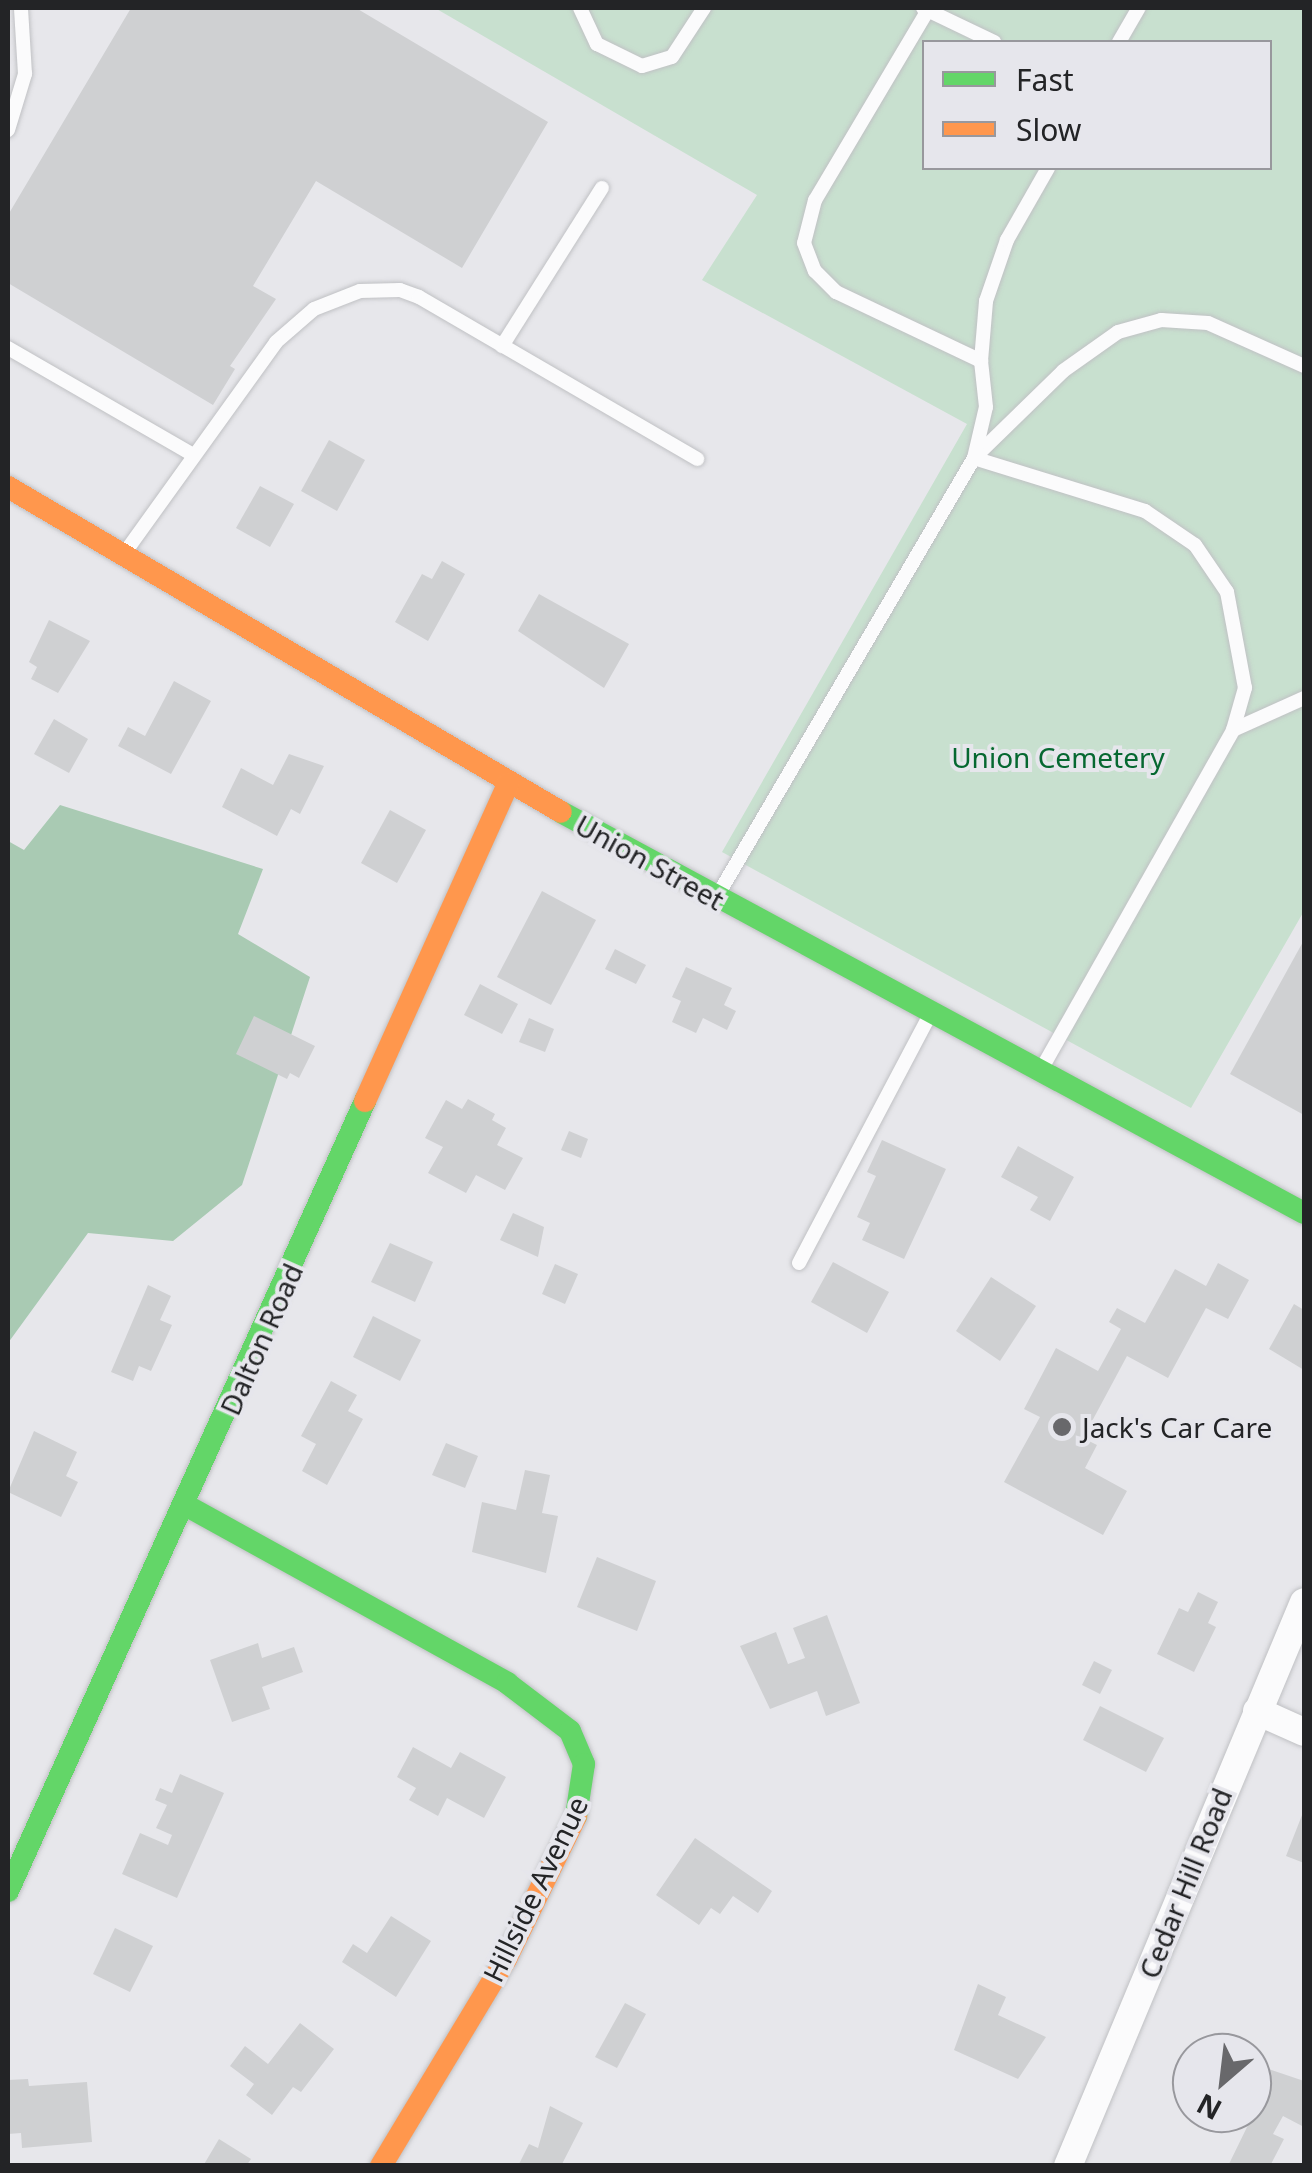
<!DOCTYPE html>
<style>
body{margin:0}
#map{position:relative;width:1312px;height:2173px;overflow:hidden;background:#e7e7eb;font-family:"Noto Sans",sans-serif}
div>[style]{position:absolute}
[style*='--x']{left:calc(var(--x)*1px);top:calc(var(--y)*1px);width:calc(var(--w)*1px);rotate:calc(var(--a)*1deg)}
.green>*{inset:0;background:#c8e0cf}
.forest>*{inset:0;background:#a9cab3}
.building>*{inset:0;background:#cfd0d2}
.roads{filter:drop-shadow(0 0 2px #c0c1c4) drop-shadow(0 0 2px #c0c1c4)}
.lane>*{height:14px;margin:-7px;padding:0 7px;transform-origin:7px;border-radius:7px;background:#fbfbfc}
.street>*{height:28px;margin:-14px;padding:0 14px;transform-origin:14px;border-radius:14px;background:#fbfbfc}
.fast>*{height:22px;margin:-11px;padding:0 11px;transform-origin:11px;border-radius:11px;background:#63d668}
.slow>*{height:22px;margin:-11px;padding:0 11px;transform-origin:11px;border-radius:11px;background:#ff974d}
.dots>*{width:28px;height:28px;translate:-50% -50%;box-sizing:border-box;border:5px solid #e6e6ec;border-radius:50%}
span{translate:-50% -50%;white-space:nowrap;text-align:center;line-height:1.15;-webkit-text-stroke:8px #e6e6ec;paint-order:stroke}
.park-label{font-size:28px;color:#066831}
.street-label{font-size:28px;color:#232426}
.poi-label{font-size:28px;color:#232426}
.left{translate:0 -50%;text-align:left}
.frame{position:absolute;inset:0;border:10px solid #232426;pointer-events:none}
.legend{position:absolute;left:922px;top:40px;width:350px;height:130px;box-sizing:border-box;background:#e6e6ec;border:2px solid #98989d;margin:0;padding:12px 18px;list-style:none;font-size:30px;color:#232426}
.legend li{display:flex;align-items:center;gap:20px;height:50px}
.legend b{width:50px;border:2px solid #98989d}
.north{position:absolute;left:1172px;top:2033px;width:100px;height:100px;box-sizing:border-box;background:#e6e6ec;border:2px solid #98989d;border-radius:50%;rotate:208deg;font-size:28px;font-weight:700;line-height:40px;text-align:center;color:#232426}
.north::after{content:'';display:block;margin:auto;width:35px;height:45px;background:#68686b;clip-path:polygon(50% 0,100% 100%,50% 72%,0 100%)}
</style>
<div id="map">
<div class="green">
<div style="clip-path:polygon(evenodd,435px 8px,1304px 8px,1304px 911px,1191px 1108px,722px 852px,967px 424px,702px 280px,757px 195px,435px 8px,924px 42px,1270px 42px,1270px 168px,924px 168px,924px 42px)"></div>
</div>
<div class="forest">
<div style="clip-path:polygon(60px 805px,263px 869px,238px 934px,310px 977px,242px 1185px,173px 1241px,88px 1233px,8px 1343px,8px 841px,24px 850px)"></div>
</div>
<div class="building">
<div style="clip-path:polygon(131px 8px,356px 8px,548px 122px,462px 268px,316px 181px,253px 286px,276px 299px,230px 366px,235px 369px,213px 405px,8px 283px,8px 215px)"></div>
<div style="clip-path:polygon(329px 440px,365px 460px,337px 511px,301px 491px)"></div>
<div style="clip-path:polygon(260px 486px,294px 504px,270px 547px,236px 528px)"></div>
<div style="clip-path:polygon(442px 561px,465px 574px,428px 641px,395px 622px,422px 574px,432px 579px)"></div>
<div style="clip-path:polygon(539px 594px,629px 644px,604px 688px,518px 631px)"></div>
<div style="clip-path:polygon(49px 620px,90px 641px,58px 693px,31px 679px,37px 667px,29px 662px)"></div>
<div style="clip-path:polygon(174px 681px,211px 701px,171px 774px,118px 746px,128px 727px,145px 736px)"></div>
<div style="clip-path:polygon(54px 719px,88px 739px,69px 773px,34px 754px)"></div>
<div style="clip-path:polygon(289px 754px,324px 766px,300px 814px,291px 809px,277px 836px,222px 807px,241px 768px,273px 785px)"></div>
<div style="clip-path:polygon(390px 810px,426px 830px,397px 883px,361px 863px)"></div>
<div style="clip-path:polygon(542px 891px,596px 920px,551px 1005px,497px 977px)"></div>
<div style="clip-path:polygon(1304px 940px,1304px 1115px,1230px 1074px)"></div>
<div style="clip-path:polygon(615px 949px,646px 965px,636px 984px,605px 969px)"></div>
<div style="clip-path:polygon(686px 967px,732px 988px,724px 1005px,736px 1011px,727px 1030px,703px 1018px,696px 1033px,672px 1022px,681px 1001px,672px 997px)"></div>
<div style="clip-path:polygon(480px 984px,518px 1004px,502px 1034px,464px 1015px)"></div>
<div style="clip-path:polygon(254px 1016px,315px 1046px,299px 1078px,290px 1073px,287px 1079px,236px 1054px)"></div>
<div style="clip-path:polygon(529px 1018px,554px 1029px,545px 1052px,519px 1042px)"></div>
<div style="clip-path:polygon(468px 1099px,495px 1114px,492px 1120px,506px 1128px,497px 1145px,523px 1158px,505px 1190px,476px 1175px,466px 1193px,428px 1173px,443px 1147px,425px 1138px,446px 1100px,462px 1109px)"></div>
<div style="clip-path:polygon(569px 1131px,588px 1139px,581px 1158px,561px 1150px)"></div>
<div style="clip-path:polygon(882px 1140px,946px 1169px,904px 1259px,862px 1240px,870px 1223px,857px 1217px,876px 1176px,867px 1172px)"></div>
<div style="clip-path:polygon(1018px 1146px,1074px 1177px,1050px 1221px,1030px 1210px,1038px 1197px,1001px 1177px)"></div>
<div style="clip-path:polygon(513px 1213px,544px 1227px,538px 1257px,500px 1240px)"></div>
<div style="clip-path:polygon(390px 1243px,433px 1262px,415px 1302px,371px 1282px)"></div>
<div style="clip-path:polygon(833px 1262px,889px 1292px,867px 1333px,811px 1302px)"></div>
<div style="clip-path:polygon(1218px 1263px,1249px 1280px,1228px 1319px,1206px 1308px,1168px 1378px,1127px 1356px,1083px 1438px,1097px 1445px,1085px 1468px,1127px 1491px,1103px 1535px,1004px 1482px,1040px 1417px,1024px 1409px,1056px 1348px,1098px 1371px,1121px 1329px,1109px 1322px,1117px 1308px,1145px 1323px,1175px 1269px,1206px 1286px)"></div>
<div style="clip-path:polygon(555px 1264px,578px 1274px,565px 1304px,542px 1294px)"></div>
<div style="clip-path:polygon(991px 1277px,1036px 1306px,1000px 1361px,956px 1331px)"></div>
<div style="clip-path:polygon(148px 1285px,171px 1296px,160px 1320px,172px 1325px,151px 1371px,139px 1366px,133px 1381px,111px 1372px)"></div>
<div style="clip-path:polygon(1294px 1304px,1304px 1310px,1304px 1370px,1269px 1349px)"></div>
<div style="clip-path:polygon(373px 1316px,421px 1340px,400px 1381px,353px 1357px)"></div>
<div style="clip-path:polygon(331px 1381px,357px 1395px,348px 1411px,363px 1419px,327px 1485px,302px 1471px,316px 1444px,301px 1436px)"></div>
<div style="clip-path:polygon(34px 1431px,77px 1452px,66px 1476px,78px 1482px,61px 1517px,8px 1492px)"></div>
<div style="clip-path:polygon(446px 1443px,478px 1456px,465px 1488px,432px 1475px)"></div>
<div style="clip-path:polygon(525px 1470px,550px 1475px,542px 1513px,558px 1516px,546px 1573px,472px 1552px,482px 1502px,516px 1510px)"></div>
<div style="clip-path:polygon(597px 1557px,656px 1581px,637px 1631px,577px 1607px)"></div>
<div style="clip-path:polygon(1198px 1592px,1218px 1602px,1208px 1623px,1216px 1627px,1194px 1672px,1157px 1654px,1179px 1608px,1188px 1612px)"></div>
<div style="clip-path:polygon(827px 1615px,860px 1703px,826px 1716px,817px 1691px,770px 1709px,740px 1646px,776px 1632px,788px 1664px,805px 1658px,793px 1628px)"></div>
<div style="clip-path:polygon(258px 1643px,262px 1658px,294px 1647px,303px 1672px,262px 1687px,270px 1709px,232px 1722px,210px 1660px)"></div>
<div style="clip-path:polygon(1094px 1661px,1112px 1670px,1100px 1694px,1082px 1685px)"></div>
<div style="clip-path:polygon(1100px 1706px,1164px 1738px,1146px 1772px,1083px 1740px)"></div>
<div style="clip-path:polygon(413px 1747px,451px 1768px,460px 1752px,506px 1777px,484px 1818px,447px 1798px,438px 1816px,409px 1800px,416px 1788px,397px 1777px)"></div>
<div style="clip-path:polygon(180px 1774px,224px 1793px,177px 1898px,122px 1874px,140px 1833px,168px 1845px,172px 1835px,156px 1828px,167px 1805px,155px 1800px,160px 1788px,172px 1793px)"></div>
<div style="clip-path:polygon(1304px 1810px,1304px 1863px,1286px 1856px)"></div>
<div style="clip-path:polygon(695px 1838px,772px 1891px,758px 1913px,733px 1896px,720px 1914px,711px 1908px,699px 1925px,656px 1895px)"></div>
<div style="clip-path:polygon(391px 1916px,431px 1941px,396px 1997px,342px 1962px,353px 1944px,367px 1953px)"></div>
<div style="clip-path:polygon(115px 1928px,153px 1946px,130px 1992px,93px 1974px)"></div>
<div style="clip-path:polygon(978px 1984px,1006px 1997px,998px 2015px,1046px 2037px,1018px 2079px,954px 2050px)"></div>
<div style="clip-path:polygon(625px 2003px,646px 2014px,617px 2068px,595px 2057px)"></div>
<div style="clip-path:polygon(300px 2023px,334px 2049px,301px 2092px,293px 2087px,272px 2115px,246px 2095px,254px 2084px,230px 2066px,245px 2046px,268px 2064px)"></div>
<div style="clip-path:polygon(1257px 2065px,1304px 2081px,1304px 2127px,1283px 2116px,1273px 2134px,1284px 2139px,1270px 2166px,1228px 2166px,1249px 2123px,1229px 2113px,1252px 2113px)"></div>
<div style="clip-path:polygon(28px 2079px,29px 2086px,87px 2082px,92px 2142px,22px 2148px,21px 2133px,8px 2134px,8px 2080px)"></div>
<div style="clip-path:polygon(550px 2106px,583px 2123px,561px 2166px,518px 2166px,529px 2144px,538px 2148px)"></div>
<div style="clip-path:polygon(219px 2139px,251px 2159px,246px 2166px,203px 2166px)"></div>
</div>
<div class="roads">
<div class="lane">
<div style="--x:580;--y:8;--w:40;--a:65"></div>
<div style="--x:597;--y:44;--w:50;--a:26.1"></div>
<div style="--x:642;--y:66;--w:31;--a:-17"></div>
<div style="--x:672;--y:57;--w:59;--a:-56.9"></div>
<div style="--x:923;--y:8;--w:79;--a:25.6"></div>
<div style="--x:928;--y:10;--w:221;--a:120.7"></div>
<div style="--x:815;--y:200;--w:44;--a:104.3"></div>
<div style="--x:804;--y:243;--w:30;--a:69"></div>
<div style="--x:815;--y:271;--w:30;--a:45"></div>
<div style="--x:836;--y:292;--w:161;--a:25.4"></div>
<div style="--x:1119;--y:42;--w:39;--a:-60"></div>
<div style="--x:8;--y:130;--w:59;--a:-73.1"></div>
<div style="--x:25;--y:74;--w:66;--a:-93.5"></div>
<div style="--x:502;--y:346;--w:187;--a:-57.7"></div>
<div style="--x:8;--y:348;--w:214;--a:30"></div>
<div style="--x:126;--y:551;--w:257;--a:-54.3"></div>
<div style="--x:276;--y:342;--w:50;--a:-41"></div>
<div style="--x:314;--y:309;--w:49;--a:-21.4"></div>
<div style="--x:360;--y:291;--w:40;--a:-1.4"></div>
<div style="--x:400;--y:290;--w:20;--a:20"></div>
<div style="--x:419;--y:297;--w:322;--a:30.2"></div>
<div style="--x:1233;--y:730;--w:78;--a:-24.3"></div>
<div style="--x:719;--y:893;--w:504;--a:-59.62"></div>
<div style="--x:974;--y:458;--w:124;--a:-44.3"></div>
<div style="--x:1063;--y:371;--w:67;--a:-35.3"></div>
<div style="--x:1118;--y:332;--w:45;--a:-15.6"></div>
<div style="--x:1161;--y:320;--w:47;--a:3.7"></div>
<div style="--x:1208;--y:323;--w:105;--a:24.1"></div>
<div style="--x:1042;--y:1068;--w:388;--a:-60.5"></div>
<div style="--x:1233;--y:730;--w:44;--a:-74.1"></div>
<div style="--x:1245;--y:688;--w:98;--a:-100.6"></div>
<div style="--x:1227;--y:592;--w:57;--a:-124.2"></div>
<div style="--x:1195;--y:545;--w:60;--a:-145.8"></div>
<div style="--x:1145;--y:511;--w:179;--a:-162.8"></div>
<div style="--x:974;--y:458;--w:52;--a:-76.8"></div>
<div style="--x:986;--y:407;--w:46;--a:-96.2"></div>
<div style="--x:981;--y:361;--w:60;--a:-85.2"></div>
<div style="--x:986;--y:301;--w:65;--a:-71"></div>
<div style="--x:1007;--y:240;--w:83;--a:-60.3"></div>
<div style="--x:799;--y:1263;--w:283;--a:-62.2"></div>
</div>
<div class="street">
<div style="--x:1257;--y:1711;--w:51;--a:24.1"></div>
<div style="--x:1068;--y:2166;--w:611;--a:-67.29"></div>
</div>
<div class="fast">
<div style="--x:561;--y:812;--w:844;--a:28.36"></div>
<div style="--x:187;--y:1506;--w:366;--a:28.9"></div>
<div style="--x:507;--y:1683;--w:79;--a:37.3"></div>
<div style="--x:570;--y:1731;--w:36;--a:67"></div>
<div style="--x:584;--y:1764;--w:53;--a:98.7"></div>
<div style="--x:8;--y:1891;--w:867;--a:-65.68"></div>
</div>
<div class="slow">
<div style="--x:8;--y:487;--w:641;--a:30.44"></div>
<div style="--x:365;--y:1101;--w:348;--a:-65.7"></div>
<div style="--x:381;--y:2166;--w:242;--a:-58.9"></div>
<div style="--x:506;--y:1959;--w:159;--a:-63.9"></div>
</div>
</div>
<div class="dots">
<div style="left:1062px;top:1427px;background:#68686b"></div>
</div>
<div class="park-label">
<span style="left:1058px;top:757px">Union Cemetery</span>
</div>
<div class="street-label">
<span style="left:650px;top:862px;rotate:29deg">Union Street</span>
<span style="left:261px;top:1339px;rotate:-66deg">Dalton Road</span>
<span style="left:1185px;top:1883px;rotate:-68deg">Cedar Hill Road</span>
<span style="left:535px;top:1889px;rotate:-64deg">Hillside Avenue</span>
</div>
<div class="poi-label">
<span class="left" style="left:1082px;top:1427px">Jack's Car Care</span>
</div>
<div class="frame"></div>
<ul class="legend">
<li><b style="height:12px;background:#63d668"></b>Fast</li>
<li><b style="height:12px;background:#ff974d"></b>Slow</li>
</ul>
<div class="north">N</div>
</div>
